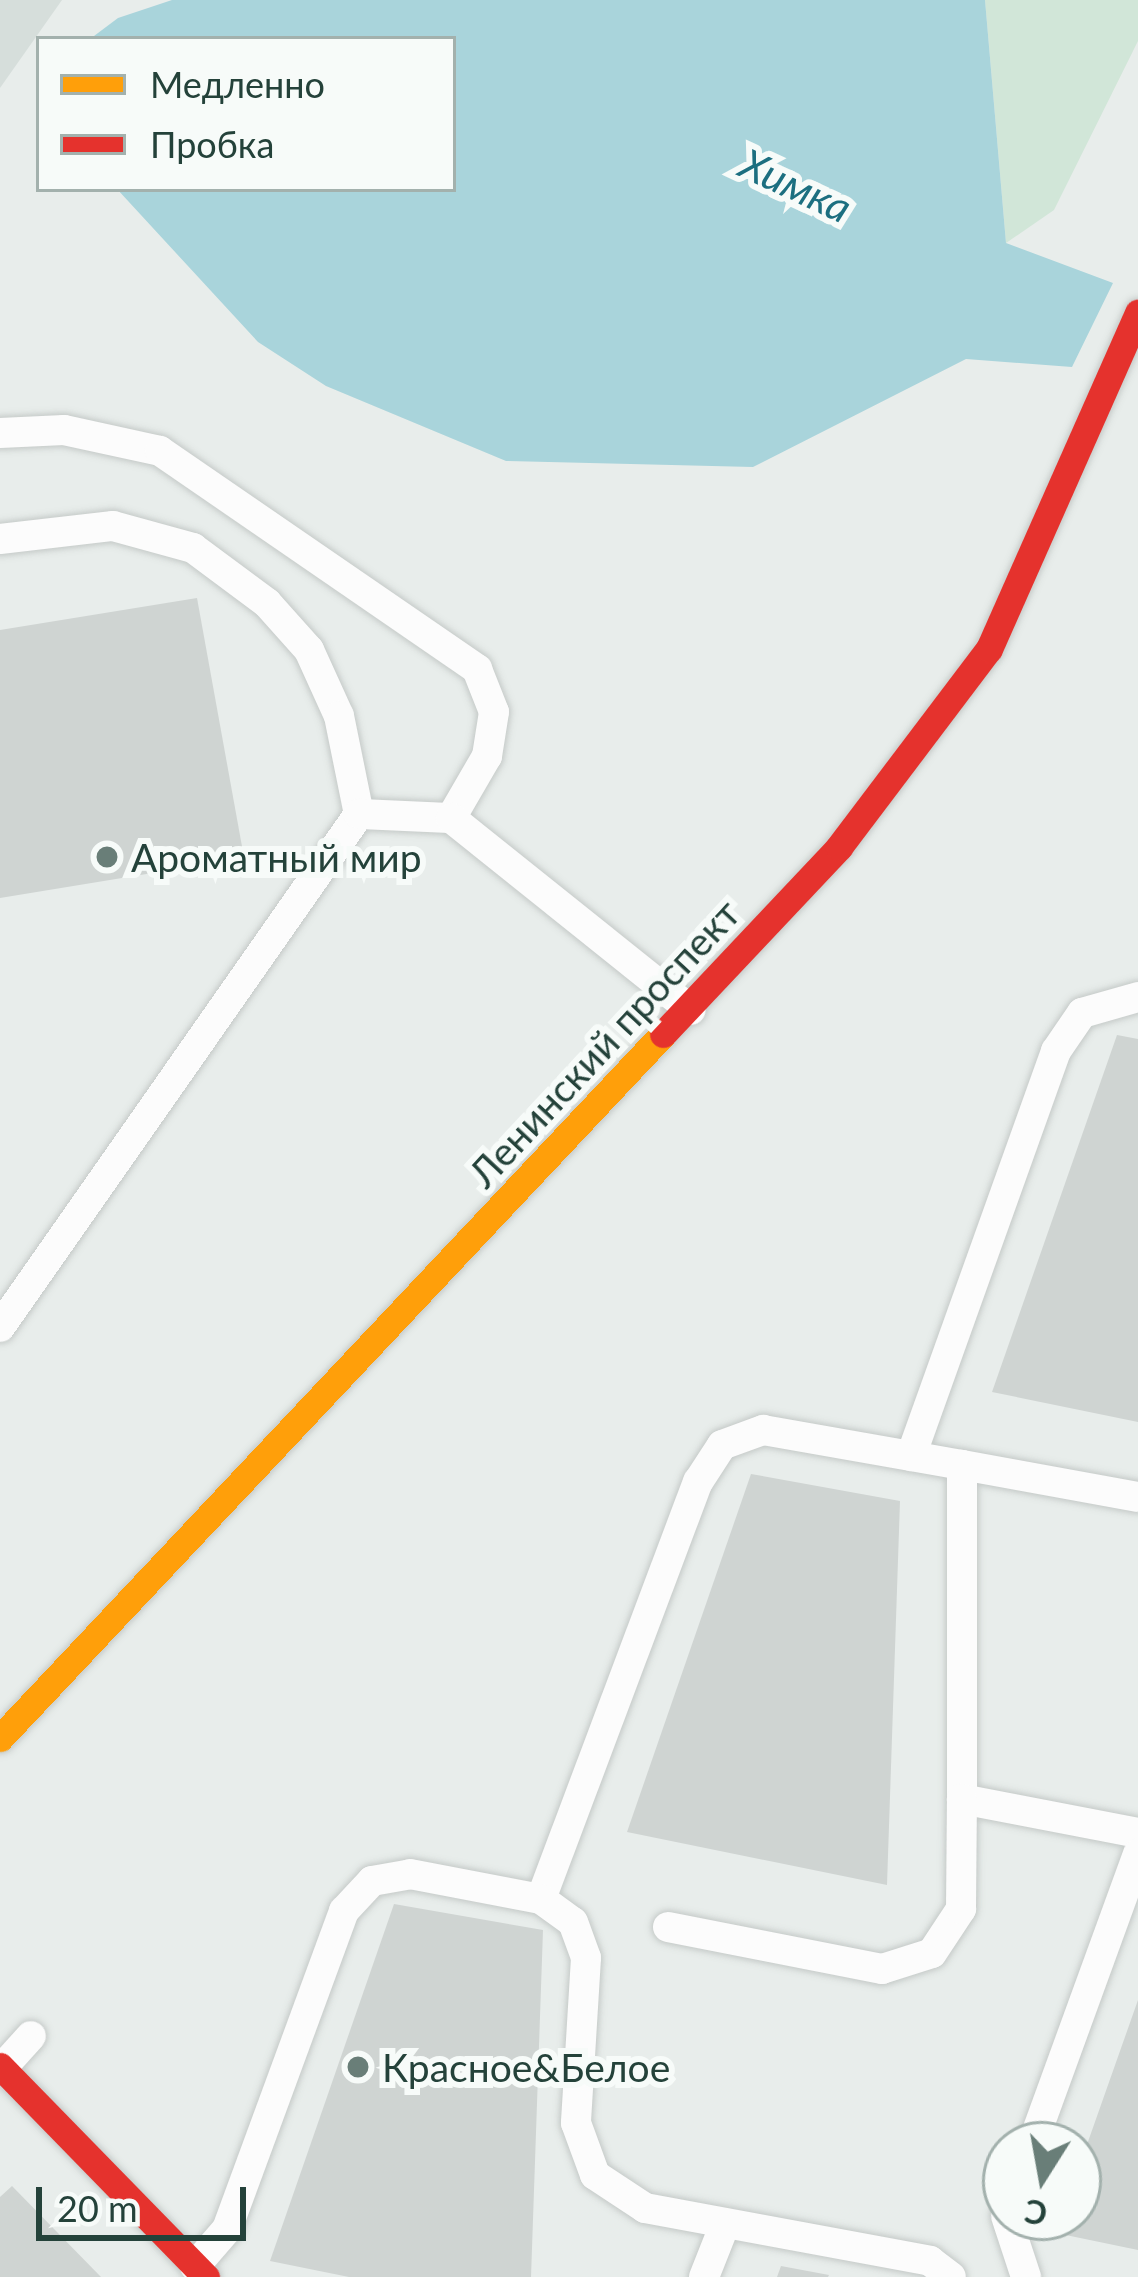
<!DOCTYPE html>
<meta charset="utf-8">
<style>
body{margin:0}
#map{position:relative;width:1138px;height:2277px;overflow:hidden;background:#e8edeb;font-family:Lato,sans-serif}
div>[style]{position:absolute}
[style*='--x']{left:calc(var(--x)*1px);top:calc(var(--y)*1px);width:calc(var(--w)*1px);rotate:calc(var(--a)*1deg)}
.built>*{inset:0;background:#d6dedb}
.green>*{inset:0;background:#d1e6d8}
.water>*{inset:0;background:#a9d4db}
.building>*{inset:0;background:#cfd4d2}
.roads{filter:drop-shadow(0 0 3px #c5cac8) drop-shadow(0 0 3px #c5cac8)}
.lane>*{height:30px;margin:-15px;padding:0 15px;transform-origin:15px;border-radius:15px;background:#fcfcfc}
.slow>*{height:27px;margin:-13.5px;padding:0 13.5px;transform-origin:13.5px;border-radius:13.5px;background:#ff9f0a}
.jam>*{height:27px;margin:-13.5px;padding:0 13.5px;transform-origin:13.5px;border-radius:13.5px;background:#e5322d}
.dots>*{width:33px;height:33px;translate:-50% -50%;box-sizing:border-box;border:6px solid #f7fbf9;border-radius:50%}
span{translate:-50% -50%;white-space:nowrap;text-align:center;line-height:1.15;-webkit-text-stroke:12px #f7fbf9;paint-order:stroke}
.poi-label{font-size:39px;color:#24423a}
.left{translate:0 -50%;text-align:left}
.street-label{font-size:39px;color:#24423a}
.water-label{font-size:42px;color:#1c6f80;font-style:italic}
.legend{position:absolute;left:36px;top:36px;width:420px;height:156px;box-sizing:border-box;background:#f7fbf9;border:3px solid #a3b1ad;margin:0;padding:15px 21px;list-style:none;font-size:36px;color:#24423a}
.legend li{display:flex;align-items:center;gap:24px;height:60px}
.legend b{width:60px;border:3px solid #a3b1ad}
.north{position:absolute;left:982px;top:2121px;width:120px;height:120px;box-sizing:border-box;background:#f7fbf9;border:3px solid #a3b1ad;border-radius:50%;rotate:191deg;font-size:33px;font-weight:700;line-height:48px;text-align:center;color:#24423a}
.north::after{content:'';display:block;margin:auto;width:42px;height:54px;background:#697e78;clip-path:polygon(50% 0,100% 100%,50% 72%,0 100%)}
.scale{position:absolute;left:36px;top:2187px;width:210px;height:54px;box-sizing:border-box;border:6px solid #24423a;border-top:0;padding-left:15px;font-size:36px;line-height:42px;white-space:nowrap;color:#24423a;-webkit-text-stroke:9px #f7fbf9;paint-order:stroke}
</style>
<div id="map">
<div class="built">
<div style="clip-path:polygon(0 0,62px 0,0 88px)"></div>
</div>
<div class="green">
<div style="clip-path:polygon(985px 0,1138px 0,1138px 41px,1054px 210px,1006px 243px)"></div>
</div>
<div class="water">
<div style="clip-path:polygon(172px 0,985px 0,1006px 243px,1113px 283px,1072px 367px,966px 359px,753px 467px,506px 461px,326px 386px,258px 342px,117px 189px,453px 189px,453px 39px,90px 39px,118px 18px)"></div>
</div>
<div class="building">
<div style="clip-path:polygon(197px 598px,243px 852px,238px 859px,0 898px,0 630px)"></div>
<div style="clip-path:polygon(1117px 1035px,1138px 1039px,1138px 1422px,992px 1392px)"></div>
<div style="clip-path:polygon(751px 1474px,900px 1501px,887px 1885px,627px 1832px)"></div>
<div style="clip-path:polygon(394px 1904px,543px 1930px,531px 2277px,349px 2277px,270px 2261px)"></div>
<div style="clip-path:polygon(1138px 2000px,1138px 2250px,1056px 2233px,1062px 2217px,1078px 2217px,1078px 2170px)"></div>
<div style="clip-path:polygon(12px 2186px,101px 2277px,0 2277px,0 2197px)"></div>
<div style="clip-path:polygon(781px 2266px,829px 2275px,828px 2277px,777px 2277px)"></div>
</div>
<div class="roads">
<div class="lane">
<div style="--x:0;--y:433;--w:64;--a:-2.7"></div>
<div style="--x:64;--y:430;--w:98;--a:12.3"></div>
<div style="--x:160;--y:451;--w:385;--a:34.5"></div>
<div style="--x:477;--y:669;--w:46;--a:68.4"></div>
<div style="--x:494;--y:712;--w:45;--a:99"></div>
<div style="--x:487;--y:756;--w:72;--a:120.1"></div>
<div style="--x:0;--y:539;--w:114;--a:-6.6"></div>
<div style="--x:113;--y:526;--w:83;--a:15.4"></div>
<div style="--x:193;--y:548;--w:92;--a:36.6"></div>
<div style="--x:267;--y:603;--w:63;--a:48.2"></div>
<div style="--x:309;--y:650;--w:72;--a:65.6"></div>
<div style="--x:339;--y:716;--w:100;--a:78.5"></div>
<div style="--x:359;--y:814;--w:626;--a:124.98"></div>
<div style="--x:359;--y:814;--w:92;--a:2.5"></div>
<div style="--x:451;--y:818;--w:307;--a:38.7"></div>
<div style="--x:911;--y:1456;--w:430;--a:-70.3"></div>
<div style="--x:1056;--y:1051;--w:46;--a:-55.6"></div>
<div style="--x:1082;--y:1013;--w:58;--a:-15.9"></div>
<div style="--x:962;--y:1465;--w:179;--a:10.3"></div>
<div style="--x:541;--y:1899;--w:446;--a:-69.4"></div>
<div style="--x:698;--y:1482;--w:44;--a:-57"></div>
<div style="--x:722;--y:1445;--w:44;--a:-20.1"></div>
<div style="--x:763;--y:1430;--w:202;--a:10"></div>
<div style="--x:962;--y:1465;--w:334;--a:90"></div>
<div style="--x:962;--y:1799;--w:179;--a:10.9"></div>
<div style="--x:668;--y:1927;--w:218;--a:11.1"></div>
<div style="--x:882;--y:1969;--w:52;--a:-17.7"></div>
<div style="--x:932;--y:1953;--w:53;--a:-56.6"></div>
<div style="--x:961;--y:1909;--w:110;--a:-89.5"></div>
<div style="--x:2;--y:2068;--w:43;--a:-47.8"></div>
<div style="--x:1032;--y:2145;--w:310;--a:-70"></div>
<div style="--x:1006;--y:2216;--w:64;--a:71.8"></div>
<div style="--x:195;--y:2266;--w:49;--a:-49.1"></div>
<div style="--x:227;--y:2229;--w:339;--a:-69.8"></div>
<div style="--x:344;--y:1911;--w:41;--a:-47"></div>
<div style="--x:372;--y:1881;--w:39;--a:-10"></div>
<div style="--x:410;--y:1874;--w:133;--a:10.8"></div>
<div style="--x:541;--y:1899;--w:39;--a:36"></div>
<div style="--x:573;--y:1922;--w:38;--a:70"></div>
<div style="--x:586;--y:1958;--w:165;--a:93.5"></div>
<div style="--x:576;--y:2123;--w:55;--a:69.9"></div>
<div style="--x:595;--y:2175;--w:60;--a:33.4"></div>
<div style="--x:645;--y:2208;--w:290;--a:10.5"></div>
<div style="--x:930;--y:2261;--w:26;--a:37"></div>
<div style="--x:704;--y:2277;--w:57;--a:-68.4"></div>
</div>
<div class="slow">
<div style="--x:0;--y:1738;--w:967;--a:-46.72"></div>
</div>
<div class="jam">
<div style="--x:663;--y:1034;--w:257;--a:-46.7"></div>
<div style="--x:839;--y:847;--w:248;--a:-52.9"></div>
<div style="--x:989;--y:649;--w:368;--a:-66.1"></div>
<div style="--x:0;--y:2066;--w:295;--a:45.7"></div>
</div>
</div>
<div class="dots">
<div style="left:107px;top:857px;background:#697e78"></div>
<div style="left:358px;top:2067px;background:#697e78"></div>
</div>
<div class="poi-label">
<span class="left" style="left:131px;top:857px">Ароматный мир</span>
<span class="left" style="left:382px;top:2067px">Красное&amp;Белое</span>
</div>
<div class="street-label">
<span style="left:604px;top:1043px;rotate:-47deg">Ленинский проспект</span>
</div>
<div class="water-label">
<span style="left:796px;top:185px;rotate:25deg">Химка</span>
</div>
<ul class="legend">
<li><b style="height:15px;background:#ff9f0a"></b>Медленно</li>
<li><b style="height:15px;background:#e5322d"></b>Пробка</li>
</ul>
<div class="north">С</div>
<div class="scale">20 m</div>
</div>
